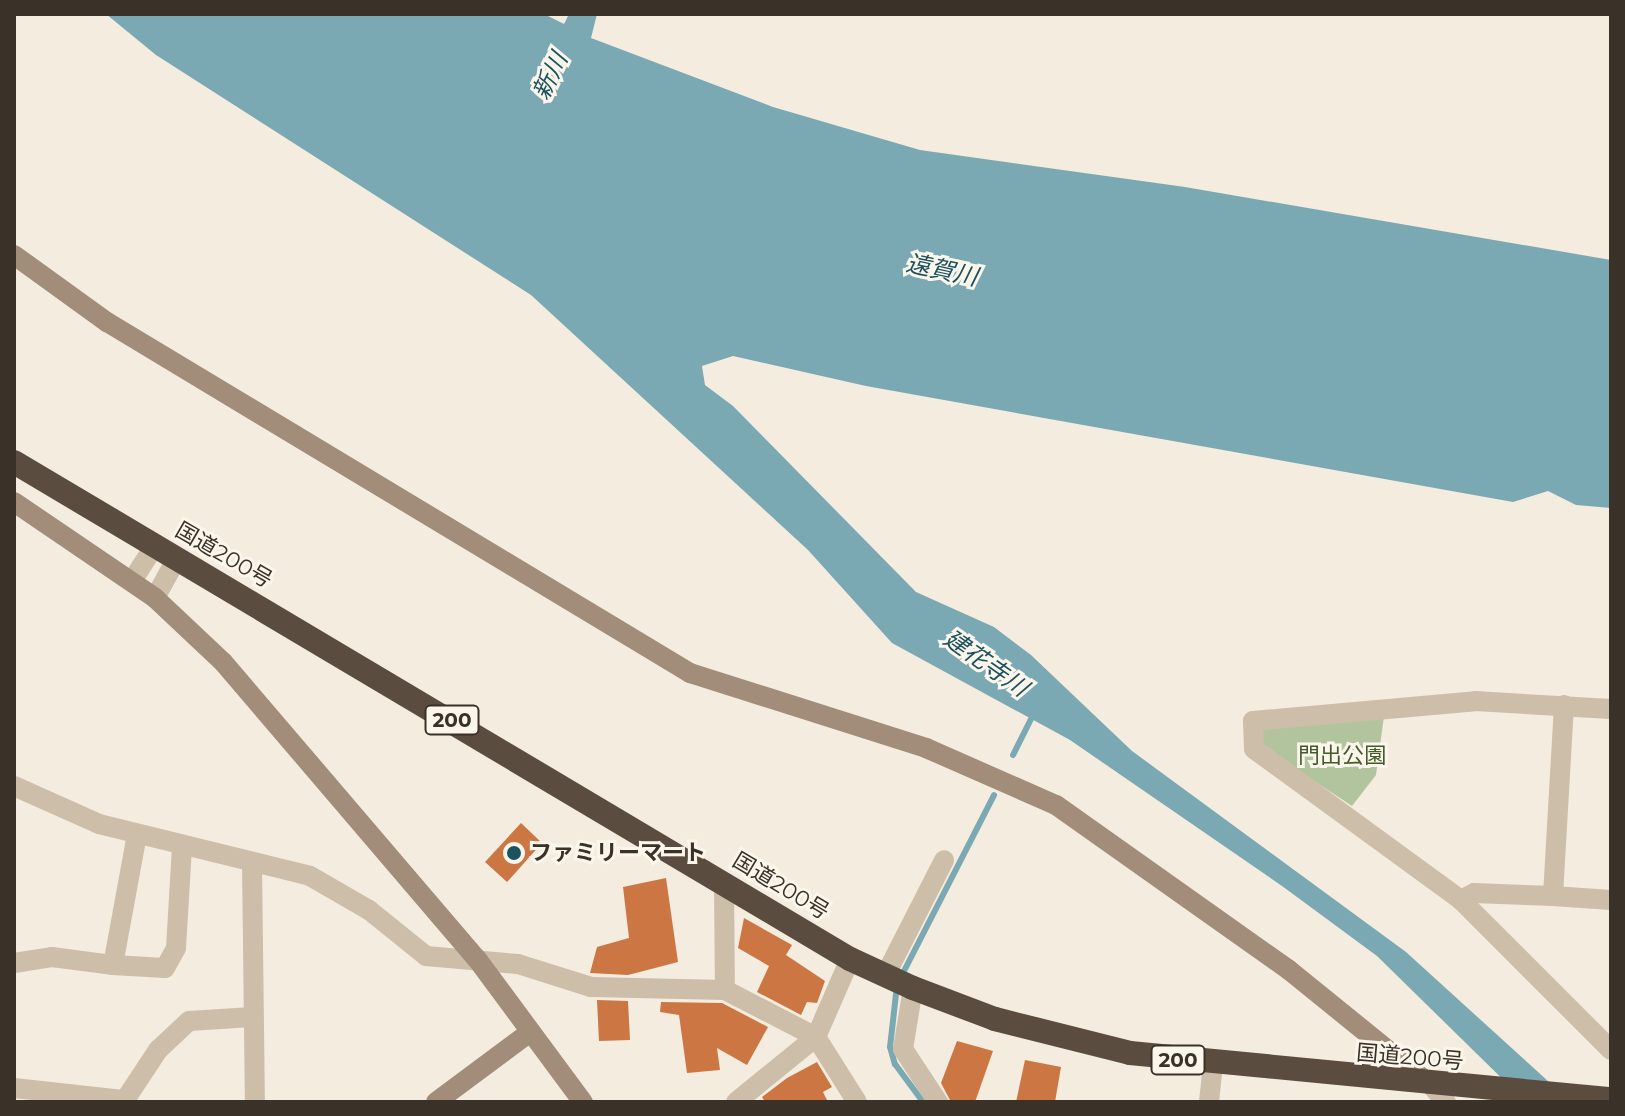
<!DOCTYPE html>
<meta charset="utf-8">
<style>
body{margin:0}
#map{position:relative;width:1625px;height:1116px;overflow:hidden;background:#f4ecde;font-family:Montserrat,"Noto Sans JP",sans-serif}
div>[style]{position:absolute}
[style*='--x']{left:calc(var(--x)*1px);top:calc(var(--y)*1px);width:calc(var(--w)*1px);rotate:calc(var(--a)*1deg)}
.green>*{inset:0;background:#b2c49d}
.water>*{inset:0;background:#7ba9b3}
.stream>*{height:6px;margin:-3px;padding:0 3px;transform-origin:3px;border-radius:3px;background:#7ba9b3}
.building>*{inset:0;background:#cc7644}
.street>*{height:20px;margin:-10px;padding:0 10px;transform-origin:10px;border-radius:10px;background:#cdbea9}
.secondary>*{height:20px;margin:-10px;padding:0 10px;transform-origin:10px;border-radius:10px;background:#a18d7a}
.highway>*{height:24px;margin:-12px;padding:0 12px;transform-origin:12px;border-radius:12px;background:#5b4c40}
.dots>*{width:22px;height:22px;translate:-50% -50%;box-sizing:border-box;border:4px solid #fbf6eb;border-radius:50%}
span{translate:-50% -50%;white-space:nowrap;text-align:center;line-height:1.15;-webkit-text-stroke:6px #fbf6eb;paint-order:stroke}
.shield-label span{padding:2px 6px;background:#fbf6eb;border:2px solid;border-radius:6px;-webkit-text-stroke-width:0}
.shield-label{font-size:20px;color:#3a3129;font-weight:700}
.street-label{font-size:22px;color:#3a3129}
.park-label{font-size:22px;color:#435a2b}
.poi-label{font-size:22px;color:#3a3129;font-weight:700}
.left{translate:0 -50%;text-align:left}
.water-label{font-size:24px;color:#1c515e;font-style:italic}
.frame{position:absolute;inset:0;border:16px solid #3a3129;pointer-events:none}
</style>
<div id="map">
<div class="green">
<div style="clip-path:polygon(1384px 716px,1376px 775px,1352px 806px,1261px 746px,1260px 730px)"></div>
</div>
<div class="water">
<div style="clip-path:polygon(106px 14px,544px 14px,564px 24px,569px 14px,597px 14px,591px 38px,773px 107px,920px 150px,1185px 187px,1611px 260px,1611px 508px,1576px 505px,1548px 491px,1513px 502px,866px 386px,733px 356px,702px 366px,705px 385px,733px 406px,916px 592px,994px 627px,1031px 655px,1132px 751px,1406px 952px,1571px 1102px,1526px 1102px,1377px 956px,1282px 886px,1070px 740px,892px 643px,808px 550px,531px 295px,156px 55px)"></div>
</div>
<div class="stream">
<div style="--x:1013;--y:755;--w:45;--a:-63.4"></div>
<div style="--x:902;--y:975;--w:202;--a:-62.9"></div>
<div style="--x:897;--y:985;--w:62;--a:96.4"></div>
<div style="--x:890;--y:1047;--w:18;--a:74"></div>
<div style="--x:895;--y:1064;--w:47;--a:53.6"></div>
</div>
<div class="building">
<div style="clip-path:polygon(521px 823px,542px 843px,507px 882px,485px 862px)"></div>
<div style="clip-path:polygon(666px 878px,678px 962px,628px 975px,590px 973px,597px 947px,629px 938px,623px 887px)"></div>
<div style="clip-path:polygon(744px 918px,792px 945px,786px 955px,825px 981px,817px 1003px,807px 1002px,801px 1015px,757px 992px,769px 966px,738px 948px)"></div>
<div style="clip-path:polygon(597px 1000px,628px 1001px,630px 1040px,599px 1041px)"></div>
<div style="clip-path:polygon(661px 1002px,722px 1003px,768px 1027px,747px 1065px,717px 1048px,720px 1070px,687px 1073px,679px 1015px,660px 1012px)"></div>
<div style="clip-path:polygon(957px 1041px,993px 1051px,975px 1102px,951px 1102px,941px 1083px)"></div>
<div style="clip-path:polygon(1025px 1060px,1061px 1067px,1055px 1102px,1016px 1102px)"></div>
<div style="clip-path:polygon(817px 1062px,832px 1087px,823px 1092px,828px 1102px,765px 1102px,762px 1097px,787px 1078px)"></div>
</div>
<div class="street">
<div style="--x:132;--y:581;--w:43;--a:-57.4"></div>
<div style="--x:155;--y:598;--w:46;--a:-61.2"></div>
<div style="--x:1564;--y:705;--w:191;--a:93.3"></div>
<div style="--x:1553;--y:896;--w:58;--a:3.9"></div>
<div style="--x:14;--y:786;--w:93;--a:24.1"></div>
<div style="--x:99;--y:824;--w:217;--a:13.8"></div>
<div style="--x:310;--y:876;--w:68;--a:30"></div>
<div style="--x:369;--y:910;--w:73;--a:38.9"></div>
<div style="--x:426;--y:956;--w:92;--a:5"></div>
<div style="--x:518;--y:964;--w:77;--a:17.5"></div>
<div style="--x:591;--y:987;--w:134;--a:1.3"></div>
<div style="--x:725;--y:990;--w:102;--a:27.3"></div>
<div style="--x:816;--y:1037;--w:77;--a:57.8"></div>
<div style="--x:252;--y:864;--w:238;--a:89.3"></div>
<div style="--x:724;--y:883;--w:107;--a:89.5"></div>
<div style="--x:1553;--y:896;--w:79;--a:-177.8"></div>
<div style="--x:1474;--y:893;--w:15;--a:152"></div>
<div style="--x:1461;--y:900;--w:212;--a:45"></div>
<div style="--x:1461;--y:900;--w:256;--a:-143.9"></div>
<div style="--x:1254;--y:749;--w:28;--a:-92"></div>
<div style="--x:1253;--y:721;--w:223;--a:-5.1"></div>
<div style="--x:1475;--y:701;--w:136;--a:3.4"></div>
<div style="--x:14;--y:963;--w:38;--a:-9"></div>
<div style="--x:52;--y:957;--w:62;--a:7.5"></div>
<div style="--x:113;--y:965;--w:133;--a:-79.6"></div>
<div style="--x:113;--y:965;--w:52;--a:3.3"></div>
<div style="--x:165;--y:968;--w:23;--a:-61"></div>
<div style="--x:176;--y:948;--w:102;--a:-86.6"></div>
<div style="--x:885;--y:976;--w:130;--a:-63"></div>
<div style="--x:913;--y:988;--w:62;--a:99.3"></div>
<div style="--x:903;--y:1049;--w:64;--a:56.6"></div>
<div style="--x:1431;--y:1085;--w:23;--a:49"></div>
<div style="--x:14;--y:1088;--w:112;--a:6.2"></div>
<div style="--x:125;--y:1100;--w:60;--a:-56.6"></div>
<div style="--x:158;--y:1050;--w:42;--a:-43.1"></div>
<div style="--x:189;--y:1021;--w:63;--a:-3.6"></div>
<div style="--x:736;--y:1102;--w:103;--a:-39.1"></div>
<div style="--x:816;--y:1037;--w:85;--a:-66.4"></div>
<div style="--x:1209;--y:1102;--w:37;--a:-84"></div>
</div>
<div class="secondary">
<div style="--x:14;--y:255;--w:115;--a:35.8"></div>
<div style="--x:107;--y:322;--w:681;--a:31.05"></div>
<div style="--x:690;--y:673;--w:248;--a:17.6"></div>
<div style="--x:926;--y:748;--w:142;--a:23.7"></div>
<div style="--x:1056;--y:805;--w:286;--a:35.3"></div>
<div style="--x:1289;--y:970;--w:181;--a:39"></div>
<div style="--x:14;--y:502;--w:171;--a:34.2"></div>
<div style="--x:155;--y:598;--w:93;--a:43.3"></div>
<div style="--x:223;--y:662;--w:391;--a:49.5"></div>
<div style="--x:477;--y:959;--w:178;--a:53.5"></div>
<div style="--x:436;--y:1102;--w:116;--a:-36.6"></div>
</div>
<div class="highway">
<div style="--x:14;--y:462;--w:973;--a:30.73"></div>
<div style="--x:850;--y:959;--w:69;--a:24.7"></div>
<div style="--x:913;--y:988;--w:88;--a:20.7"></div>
<div style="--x:995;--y:1019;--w:139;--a:14.1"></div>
<div style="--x:1130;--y:1053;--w:483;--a:5.5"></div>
</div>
<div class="dots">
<div style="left:514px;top:853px;background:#1c515e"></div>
</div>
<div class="shield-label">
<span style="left:452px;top:720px">200</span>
<span style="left:1178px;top:1060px">200</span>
</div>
<div class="street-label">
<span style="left:224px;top:555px;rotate:30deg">国道200号</span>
<span style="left:781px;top:886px;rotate:31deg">国道200号</span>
<span style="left:1410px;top:1057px;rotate:5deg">国道200号</span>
</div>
<div class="park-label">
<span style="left:1342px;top:756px">門出公園</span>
</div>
<div class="poi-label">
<span class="left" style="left:530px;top:853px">ファミリーマート</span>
</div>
<div class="water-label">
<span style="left:550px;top:76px;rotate:-64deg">新川</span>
<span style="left:942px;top:270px;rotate:12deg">遠賀川</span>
<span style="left:986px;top:663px;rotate:35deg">建花寺川</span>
</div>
<div class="frame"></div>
</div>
